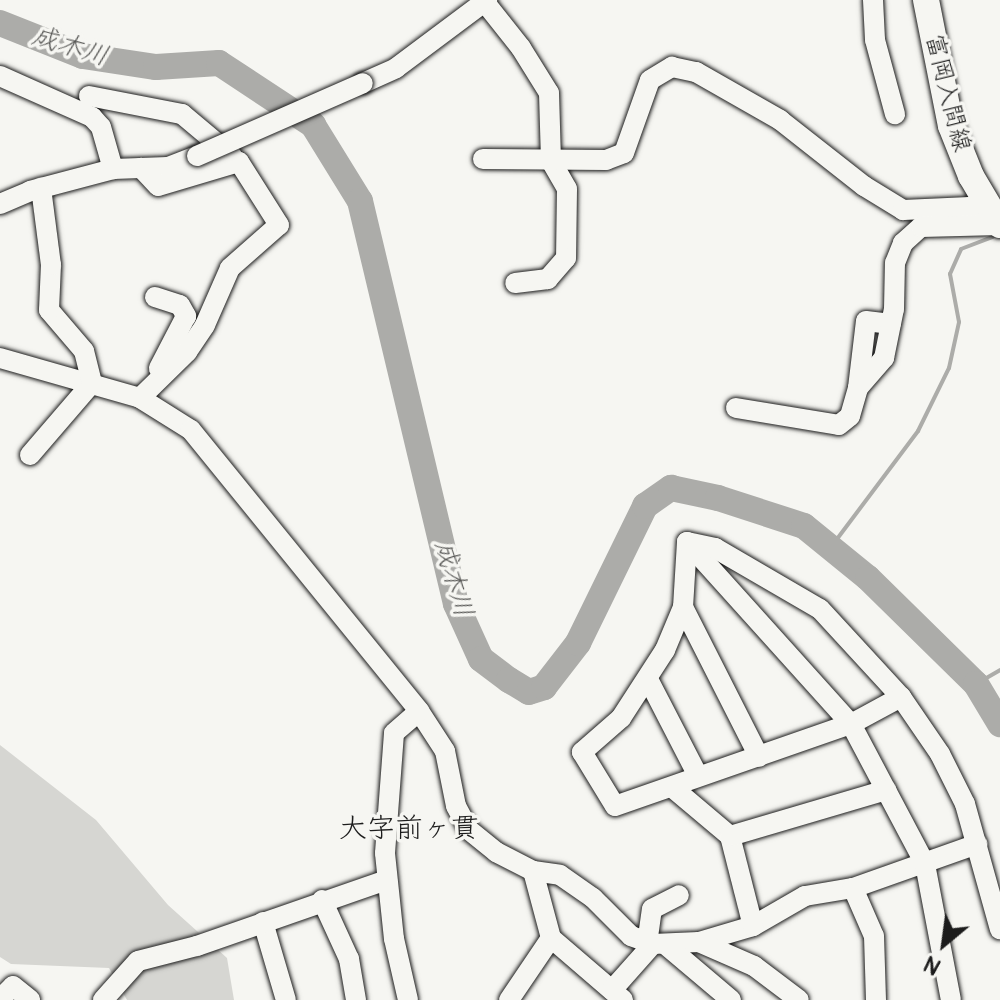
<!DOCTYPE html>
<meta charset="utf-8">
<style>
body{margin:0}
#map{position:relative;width:1000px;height:1000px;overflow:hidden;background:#f6f6f2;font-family:Pangolin,"Klee One",sans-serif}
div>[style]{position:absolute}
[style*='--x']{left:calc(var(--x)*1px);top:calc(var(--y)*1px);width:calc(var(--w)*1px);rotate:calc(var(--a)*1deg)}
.green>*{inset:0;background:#d6d6d2}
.stream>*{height:4px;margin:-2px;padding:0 2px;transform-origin:2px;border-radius:2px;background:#acaca9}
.river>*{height:26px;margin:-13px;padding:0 13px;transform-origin:13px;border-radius:13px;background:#acaca9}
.roads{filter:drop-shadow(0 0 2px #1c1c1c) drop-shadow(0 0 2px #1c1c1c)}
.minor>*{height:20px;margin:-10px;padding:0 10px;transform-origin:10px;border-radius:10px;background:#f6f6f2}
.major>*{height:26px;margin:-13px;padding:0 13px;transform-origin:13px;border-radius:13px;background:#f6f6f2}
.bridges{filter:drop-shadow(0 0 2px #1c1c1c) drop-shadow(0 0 2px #1c1c1c)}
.minor-bridge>*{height:20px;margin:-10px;padding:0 10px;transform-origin:10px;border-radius:10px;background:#f6f6f2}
span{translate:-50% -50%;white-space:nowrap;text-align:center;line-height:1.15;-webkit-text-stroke:7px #f6f6f2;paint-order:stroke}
.street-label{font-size:24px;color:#1c1c1c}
.water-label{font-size:26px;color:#565654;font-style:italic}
.quarter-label{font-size:28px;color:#1c1c1c}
.north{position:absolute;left:904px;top:904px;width:80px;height:80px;-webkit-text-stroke:6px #f6f6f2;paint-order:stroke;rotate:209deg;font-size:22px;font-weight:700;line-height:32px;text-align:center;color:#1c1c1c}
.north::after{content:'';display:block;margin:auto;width:28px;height:36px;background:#1c1c1c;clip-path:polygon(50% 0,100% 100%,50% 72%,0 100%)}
</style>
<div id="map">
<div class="green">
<div style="clip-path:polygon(0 745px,96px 820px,168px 905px,227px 958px,234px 1000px,127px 1000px,109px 968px,11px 964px,0 957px)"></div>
</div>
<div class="stream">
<div style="--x:831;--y:547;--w:145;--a:-53.1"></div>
<div style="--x:918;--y:431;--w:70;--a:-63.8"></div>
<div style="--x:949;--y:368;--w:47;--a:-77.7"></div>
<div style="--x:959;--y:322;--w:49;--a:-100.6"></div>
<div style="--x:950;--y:274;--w:27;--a:-66"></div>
<div style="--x:961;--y:249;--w:34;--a:-21"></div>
<div style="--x:976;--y:684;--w:28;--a:-30"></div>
</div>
<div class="river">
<div style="--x:0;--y:23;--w:89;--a:21.7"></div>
<div style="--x:83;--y:56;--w:74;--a:8.6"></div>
<div style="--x:156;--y:67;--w:63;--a:-3.6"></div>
<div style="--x:219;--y:63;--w:113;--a:33.4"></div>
<div style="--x:313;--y:125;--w:89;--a:58.3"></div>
<div style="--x:360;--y:201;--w:414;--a:76.6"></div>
<div style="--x:456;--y:604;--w:60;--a:65.6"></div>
<div style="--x:481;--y:659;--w:35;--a:37"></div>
<div style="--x:509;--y:680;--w:23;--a:31"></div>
<div style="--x:529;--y:692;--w:16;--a:-18"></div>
<div style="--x:544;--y:687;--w:56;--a:-52.3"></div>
<div style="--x:578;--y:643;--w:153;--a:-63.9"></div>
<div style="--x:645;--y:506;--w:32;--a:-35"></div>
<div style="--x:671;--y:488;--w:48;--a:12"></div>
<div style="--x:718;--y:498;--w:90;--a:18"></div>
<div style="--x:804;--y:526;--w:82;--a:39.1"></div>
<div style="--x:868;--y:578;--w:151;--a:44.5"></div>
<div style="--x:976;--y:684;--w:47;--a:59"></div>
</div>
<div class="roads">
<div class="minor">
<div style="--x:483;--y:0;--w:61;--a:51.6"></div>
<div style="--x:521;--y:48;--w:53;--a:58.1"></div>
<div style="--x:549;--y:93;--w:68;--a:88.3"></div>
<div style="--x:551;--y:161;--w:32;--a:60"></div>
<div style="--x:567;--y:189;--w:69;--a:90.8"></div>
<div style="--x:566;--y:258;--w:28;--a:131"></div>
<div style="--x:548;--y:279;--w:33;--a:173"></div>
<div style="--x:873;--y:0;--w:40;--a:87.1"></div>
<div style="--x:875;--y:40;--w:77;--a:74.9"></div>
<div style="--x:0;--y:76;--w:101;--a:24"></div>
<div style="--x:92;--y:117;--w:13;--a:48"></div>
<div style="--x:101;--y:127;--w:44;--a:74.1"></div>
<div style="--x:363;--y:83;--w:36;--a:-24"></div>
<div style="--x:396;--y:68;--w:114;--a:-36.8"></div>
<div style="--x:89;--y:96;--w:95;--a:11"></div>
<div style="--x:182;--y:114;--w:65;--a:40"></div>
<div style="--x:483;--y:159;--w:123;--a:0.5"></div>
<div style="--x:606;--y:160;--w:19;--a:-21"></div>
<div style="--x:624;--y:153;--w:77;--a:-70.4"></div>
<div style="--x:650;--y:80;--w:26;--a:-31"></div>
<div style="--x:672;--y:67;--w:25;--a:12"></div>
<div style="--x:696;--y:72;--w:97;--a:29.7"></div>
<div style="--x:780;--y:120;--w:107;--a:38.2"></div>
<div style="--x:864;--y:186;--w:46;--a:31.6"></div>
<div style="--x:903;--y:210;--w:67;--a:-2.6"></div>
<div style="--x:970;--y:207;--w:26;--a:23"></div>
<div style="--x:994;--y:217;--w:7;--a:-27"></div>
<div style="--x:0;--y:204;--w:33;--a:-23"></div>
<div style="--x:30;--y:191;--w:86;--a:-14.8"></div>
<div style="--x:113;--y:169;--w:55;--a:-2.1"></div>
<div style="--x:168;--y:167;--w:31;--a:-21"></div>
<div style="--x:155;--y:297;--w:26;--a:18"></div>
<div style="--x:180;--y:305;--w:13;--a:61"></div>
<div style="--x:186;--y:316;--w:59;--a:117.4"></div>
<div style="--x:0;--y:358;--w:146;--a:15.9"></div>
<div style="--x:140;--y:398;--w:60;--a:32.1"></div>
<div style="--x:191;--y:430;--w:362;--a:50.9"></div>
<div style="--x:419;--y:711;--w:48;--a:57"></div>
<div style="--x:445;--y:751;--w:56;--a:78.7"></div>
<div style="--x:456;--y:806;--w:27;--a:62"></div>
<div style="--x:469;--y:830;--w:35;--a:39"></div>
<div style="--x:496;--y:852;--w:42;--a:27.2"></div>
<div style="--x:533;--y:871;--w:27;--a:8"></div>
<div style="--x:560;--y:875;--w:40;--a:34.9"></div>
<div style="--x:593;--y:898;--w:54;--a:45"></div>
<div style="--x:631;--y:936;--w:23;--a:20"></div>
<div style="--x:653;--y:944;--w:46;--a:-2.5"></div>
<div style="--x:699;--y:942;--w:56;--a:-16.5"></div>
<div style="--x:753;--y:926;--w:60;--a:-30"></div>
<div style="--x:805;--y:896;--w:49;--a:-9.5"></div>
<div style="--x:853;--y:888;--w:132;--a:-19.5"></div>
<div style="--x:858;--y:388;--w:67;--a:-83.2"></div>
<div style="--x:866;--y:321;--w:25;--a:7"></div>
<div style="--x:140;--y:398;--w:66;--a:-44.4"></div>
<div style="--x:187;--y:352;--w:32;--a:-56"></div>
<div style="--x:205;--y:325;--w:62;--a:-66.3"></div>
<div style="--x:230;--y:268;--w:65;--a:-41.3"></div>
<div style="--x:279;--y:225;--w:75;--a:-122.4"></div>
<div style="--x:239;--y:162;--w:84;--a:163.5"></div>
<div style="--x:158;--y:186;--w:25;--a:-133"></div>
<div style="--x:736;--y:408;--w:104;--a:9.4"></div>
<div style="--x:839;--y:425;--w:14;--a:-39"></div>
<div style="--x:850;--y:416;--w:29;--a:-74"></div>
<div style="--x:858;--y:388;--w:40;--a:-49"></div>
<div style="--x:884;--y:358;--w:50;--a:-78.5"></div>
<div style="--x:894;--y:309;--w:46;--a:-88.8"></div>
<div style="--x:895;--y:263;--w:22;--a:-68"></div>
<div style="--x:903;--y:243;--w:24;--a:-42"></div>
<div style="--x:921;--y:227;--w:78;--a:-1.5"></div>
<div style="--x:30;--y:455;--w:95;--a:-49.3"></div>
<div style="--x:92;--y:383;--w:33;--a:-104"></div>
<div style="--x:84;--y:351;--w:54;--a:-130.5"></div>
<div style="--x:49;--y:310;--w:45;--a:-87.5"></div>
<div style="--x:51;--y:265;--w:78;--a:-97.4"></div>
<div style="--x:687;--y:542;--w:65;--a:93.5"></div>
<div style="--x:683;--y:607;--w:47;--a:112.7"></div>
<div style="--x:665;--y:650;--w:81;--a:122.9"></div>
<div style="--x:621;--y:718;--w:52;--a:138.9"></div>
<div style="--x:582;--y:752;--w:63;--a:58.6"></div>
<div style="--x:615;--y:806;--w:250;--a:-19.2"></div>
<div style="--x:851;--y:724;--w:57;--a:-28.4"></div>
<div style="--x:687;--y:542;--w:245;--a:48"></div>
<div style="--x:851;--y:724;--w:158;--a:62.1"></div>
<div style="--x:925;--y:864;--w:138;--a:79.2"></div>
<div style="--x:687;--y:542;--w:29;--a:12"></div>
<div style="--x:715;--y:548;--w:121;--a:30.2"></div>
<div style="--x:820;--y:609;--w:120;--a:47.4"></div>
<div style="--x:901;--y:697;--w:69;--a:55.6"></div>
<div style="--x:940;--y:754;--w:56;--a:63.4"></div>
<div style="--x:965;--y:804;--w:130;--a:74.4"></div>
<div style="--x:683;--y:607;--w:168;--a:63.1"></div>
<div style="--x:648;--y:679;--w:109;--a:62.7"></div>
<div style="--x:673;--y:788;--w:75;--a:40.1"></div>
<div style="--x:730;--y:836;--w:93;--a:75.7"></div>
<div style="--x:730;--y:836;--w:163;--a:-16.4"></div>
<div style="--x:533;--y:871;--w:69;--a:75"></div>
<div style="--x:551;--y:938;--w:95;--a:40.7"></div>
<div style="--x:853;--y:888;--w:52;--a:66.4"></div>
<div style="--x:874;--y:936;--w:64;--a:88.2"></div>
<div style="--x:322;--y:900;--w:65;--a:65.4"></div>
<div style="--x:349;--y:959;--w:42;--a:80.3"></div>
<div style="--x:263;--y:922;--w:81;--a:73.6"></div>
<div style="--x:699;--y:942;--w:60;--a:23.6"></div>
<div style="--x:754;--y:966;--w:56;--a:37.1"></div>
<div style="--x:647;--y:944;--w:35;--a:-82"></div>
<div style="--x:652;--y:909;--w:30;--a:-27"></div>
<div style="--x:666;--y:945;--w:85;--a:40.2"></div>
<div style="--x:612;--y:990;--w:62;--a:-48.3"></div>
<div style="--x:0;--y:999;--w:18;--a:-45"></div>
<div style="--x:13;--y:986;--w:22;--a:39"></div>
<div style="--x:103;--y:1000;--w:52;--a:-48.1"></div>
<div style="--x:138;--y:961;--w:61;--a:-14.3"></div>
<div style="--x:197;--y:946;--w:201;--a:-19.2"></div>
<div style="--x:408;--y:1000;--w:63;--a:-102.9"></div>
<div style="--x:394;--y:939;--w:86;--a:-96"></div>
<div style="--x:385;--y:853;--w:120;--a:-85.7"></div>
<div style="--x:394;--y:733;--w:33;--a:-41"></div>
<div style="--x:509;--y:1000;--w:75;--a:-55.9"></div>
</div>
<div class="major">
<div style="--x:926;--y:0;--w:128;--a:78.8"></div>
<div style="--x:951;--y:126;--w:54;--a:68.2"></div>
<div style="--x:971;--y:176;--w:57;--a:59.4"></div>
</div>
</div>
<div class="bridges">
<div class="minor-bridge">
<div style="--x:197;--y:156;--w:181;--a:-23.7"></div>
</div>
</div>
<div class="street-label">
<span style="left:948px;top:93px;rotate:76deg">富岡入間線</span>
</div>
<div class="water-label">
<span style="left:70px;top:47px;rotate:17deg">成木川</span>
<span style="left:453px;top:579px;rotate:74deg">成木川</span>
</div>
<div class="quarter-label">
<span style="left:409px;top:829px">大字前ヶ貫</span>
</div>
<div class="north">N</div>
</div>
